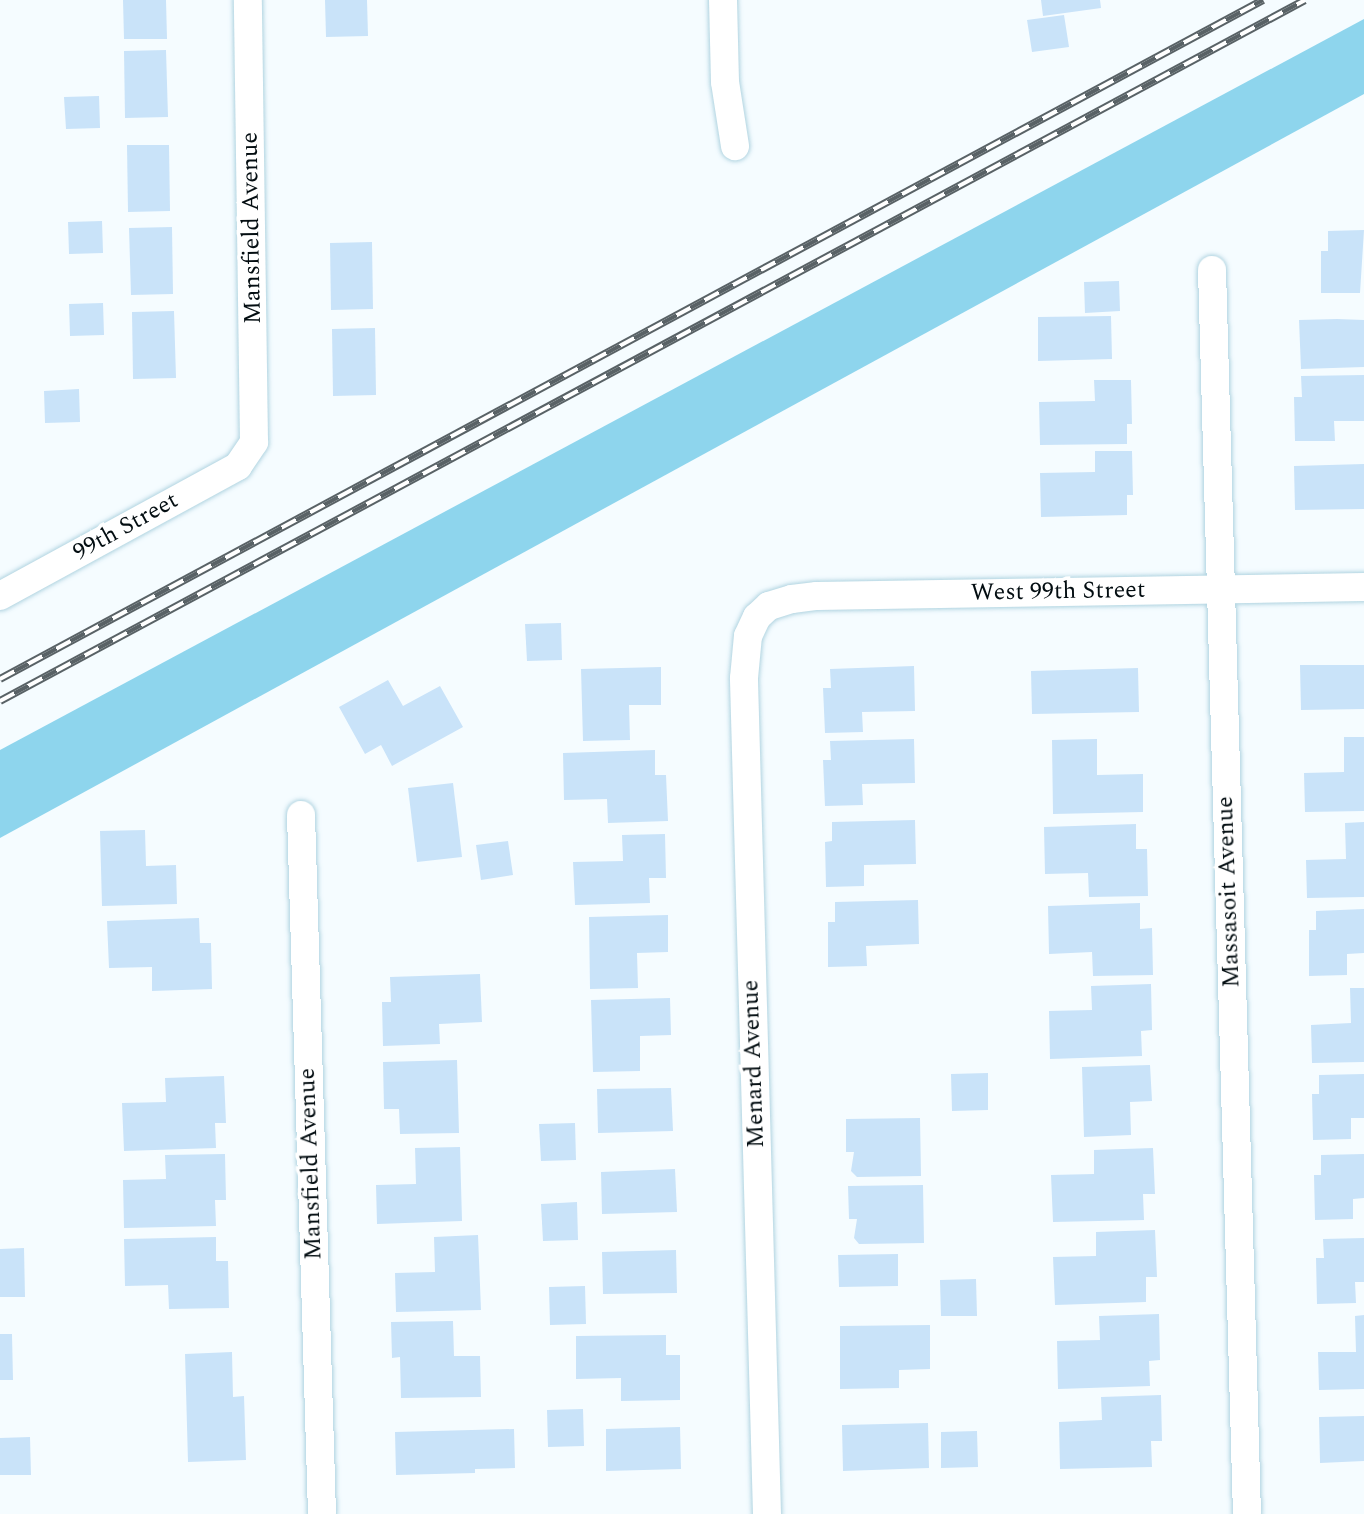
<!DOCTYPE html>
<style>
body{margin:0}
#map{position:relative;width:1364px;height:1514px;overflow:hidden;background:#f5fcff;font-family:Spectral,serif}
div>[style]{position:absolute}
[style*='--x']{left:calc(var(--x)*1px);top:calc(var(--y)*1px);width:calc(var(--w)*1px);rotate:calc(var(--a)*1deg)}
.green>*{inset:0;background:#8ed5ed}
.building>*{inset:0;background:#c9e3f9}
.roads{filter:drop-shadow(0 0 2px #b1d4e1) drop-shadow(0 0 2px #b1d4e1)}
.street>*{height:28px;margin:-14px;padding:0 14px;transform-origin:14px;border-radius:14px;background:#fff}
.rail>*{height:8px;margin-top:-4px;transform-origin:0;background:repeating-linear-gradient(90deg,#fff 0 16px,#596266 0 32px);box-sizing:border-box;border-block:2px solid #596266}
span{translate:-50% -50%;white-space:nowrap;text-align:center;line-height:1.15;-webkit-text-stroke:7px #fff;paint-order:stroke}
.street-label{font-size:24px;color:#030d11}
</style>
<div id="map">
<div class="green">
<div style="clip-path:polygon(1364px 19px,1364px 94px,0 838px,0 750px)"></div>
</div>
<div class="building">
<div style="clip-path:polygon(123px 0,166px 0,167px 39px,124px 39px)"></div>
<div style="clip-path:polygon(325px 0,367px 0,368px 36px,326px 37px)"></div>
<div style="clip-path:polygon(1041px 0,1100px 0,1101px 8px,1043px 16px)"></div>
<div style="clip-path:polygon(1064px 15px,1069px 47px,1032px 52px,1027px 20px)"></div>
<div style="clip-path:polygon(166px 50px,168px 117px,125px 118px,124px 51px)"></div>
<div style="clip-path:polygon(99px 96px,100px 128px,66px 129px,64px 97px)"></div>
<div style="clip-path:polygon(127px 145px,169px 145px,170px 211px,128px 212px)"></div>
<div style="clip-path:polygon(102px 221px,103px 253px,69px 254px,68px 222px)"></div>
<div style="clip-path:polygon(172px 227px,173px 294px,131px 295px,129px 228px)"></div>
<div style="clip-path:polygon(1364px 230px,1360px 293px,1321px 293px,1321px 251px,1328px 251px,1328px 231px)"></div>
<div style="clip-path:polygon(372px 242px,373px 309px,331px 310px,330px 243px)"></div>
<div style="clip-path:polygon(1119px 281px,1120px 311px,1085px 313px,1084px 282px)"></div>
<div style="clip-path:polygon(103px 303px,104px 335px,70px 336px,69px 304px)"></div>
<div style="clip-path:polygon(174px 311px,176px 378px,133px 379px,132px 312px)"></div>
<div style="clip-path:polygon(1111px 316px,1112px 359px,1038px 361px,1038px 317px)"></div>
<div style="clip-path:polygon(1337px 319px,1364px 320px,1364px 367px,1301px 369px,1299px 320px)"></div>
<div style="clip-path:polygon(375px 328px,376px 395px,333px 396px,332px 329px)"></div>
<div style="clip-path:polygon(1364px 375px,1364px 421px,1334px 421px,1335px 441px,1295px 441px,1294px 397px,1302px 397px,1301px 376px)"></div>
<div style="clip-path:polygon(1094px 380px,1131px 380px,1132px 424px,1127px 424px,1127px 444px,1040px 445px,1039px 402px,1095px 401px)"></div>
<div style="clip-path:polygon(79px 389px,80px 422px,45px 423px,44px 391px)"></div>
<div style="clip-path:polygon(1095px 451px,1132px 451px,1133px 495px,1127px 495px,1127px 515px,1041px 517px,1040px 473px,1095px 472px)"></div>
<div style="clip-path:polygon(1364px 464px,1364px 509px,1295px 510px,1294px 466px)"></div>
<div style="clip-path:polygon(561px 623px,562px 660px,527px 661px,525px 624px)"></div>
<div style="clip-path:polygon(1300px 665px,1364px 665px,1364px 709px,1301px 710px)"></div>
<div style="clip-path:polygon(914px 666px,915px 711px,862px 712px,863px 732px,825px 733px,823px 688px,831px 688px,830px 669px)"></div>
<div style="clip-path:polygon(661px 667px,661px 705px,629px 705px,630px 740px,583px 741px,581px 669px)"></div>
<div style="clip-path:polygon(1138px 668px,1139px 712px,1032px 714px,1031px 671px)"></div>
<div style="clip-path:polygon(388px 680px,403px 706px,440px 686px,463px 727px,392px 766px,381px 745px,365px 754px,339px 707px)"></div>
<div style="clip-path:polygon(1344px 737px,1364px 737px,1364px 811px,1305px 812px,1304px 773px,1344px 772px)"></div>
<div style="clip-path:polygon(914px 739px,915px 783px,862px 784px,863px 805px,825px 806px,823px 760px,831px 760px,830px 741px)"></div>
<div style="clip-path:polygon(1097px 739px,1097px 775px,1143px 774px,1143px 812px,1053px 814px,1052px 740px)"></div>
<div style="clip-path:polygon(655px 750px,655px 775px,666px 775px,668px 821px,608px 823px,607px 799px,564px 800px,563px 753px)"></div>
<div style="clip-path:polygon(453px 783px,462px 857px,417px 862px,408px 788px)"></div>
<div style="clip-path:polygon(915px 820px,916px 864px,864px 865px,864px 886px,826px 887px,825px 842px,832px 841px,832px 822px)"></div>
<div style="clip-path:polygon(1364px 822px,1364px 897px,1307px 898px,1306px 860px,1346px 859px,1345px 823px)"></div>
<div style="clip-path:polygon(1136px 824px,1136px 849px,1147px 849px,1148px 896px,1089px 897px,1088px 873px,1045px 874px,1044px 827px)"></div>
<div style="clip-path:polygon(145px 830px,146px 866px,176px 865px,177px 904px,102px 906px,100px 831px)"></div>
<div style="clip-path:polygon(665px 834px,666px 878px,649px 878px,650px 903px,575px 905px,573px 862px,623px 861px,622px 835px)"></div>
<div style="clip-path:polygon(508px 841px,513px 875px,481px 880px,476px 845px)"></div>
<div style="clip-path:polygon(918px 900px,919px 944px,866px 946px,867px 966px,828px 967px,828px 922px,835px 922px,835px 902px)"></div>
<div style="clip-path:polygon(1140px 903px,1140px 929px,1152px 928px,1153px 975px,1093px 976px,1092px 952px,1049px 954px,1048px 906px)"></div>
<div style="clip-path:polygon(1364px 909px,1364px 953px,1347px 954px,1347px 975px,1309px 976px,1309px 930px,1316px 930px,1316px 911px)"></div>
<div style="clip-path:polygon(668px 915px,668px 952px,637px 953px,638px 988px,590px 989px,589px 917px)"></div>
<div style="clip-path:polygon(199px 918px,200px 943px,211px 943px,212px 989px,152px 991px,152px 967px,109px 968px,107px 921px)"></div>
<div style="clip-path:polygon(480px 974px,482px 1022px,439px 1024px,440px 1044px,383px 1046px,382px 1002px,391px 1002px,390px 977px)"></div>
<div style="clip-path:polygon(1151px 984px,1152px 1030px,1141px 1031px,1142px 1056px,1050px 1059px,1049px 1011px,1092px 1010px,1091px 986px)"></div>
<div style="clip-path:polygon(1350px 988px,1364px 988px,1364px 1062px,1312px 1063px,1311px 1025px,1351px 1023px)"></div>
<div style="clip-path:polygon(670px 998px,671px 1035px,640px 1036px,640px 1071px,593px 1072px,591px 1000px)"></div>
<div style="clip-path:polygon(457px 1060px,459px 1133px,400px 1134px,399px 1109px,384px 1109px,383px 1062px)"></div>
<div style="clip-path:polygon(1150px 1065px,1152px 1101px,1130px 1102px,1131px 1135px,1084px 1137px,1082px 1067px)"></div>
<div style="clip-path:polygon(988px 1073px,988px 1110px,952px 1111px,951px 1074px)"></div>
<div style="clip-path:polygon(1364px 1074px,1364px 1118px,1351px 1118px,1351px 1139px,1313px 1140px,1312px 1094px,1319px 1094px,1319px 1075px)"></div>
<div style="clip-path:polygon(224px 1076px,226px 1123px,215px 1123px,216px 1148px,124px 1151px,122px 1103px,166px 1102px,165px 1078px)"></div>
<div style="clip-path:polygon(671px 1088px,673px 1131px,598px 1133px,597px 1089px)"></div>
<div style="clip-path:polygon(920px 1118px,921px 1176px,857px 1177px,851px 1171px,854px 1152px,846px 1152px,846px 1119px)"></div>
<div style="clip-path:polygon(575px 1123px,576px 1160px,541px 1161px,539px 1124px)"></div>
<div style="clip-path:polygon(460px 1147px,462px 1221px,377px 1224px,376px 1185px,416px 1184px,415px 1148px)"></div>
<div style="clip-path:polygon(1153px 1148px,1155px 1194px,1143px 1194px,1144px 1220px,1053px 1222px,1051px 1175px,1094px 1174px,1094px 1150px)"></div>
<div style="clip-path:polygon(225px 1154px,226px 1200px,215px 1200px,216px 1226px,124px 1228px,123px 1180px,166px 1179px,165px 1155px)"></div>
<div style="clip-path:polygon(1364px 1154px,1364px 1198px,1353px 1199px,1353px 1219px,1315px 1220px,1314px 1175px,1321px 1175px,1321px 1155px)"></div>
<div style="clip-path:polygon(675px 1169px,677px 1212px,602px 1214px,601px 1172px)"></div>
<div style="clip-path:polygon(923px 1185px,924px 1243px,859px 1244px,854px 1238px,857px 1219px,849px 1219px,848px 1186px)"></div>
<div style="clip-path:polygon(577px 1202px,578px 1240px,543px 1241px,541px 1204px)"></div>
<div style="clip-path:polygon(1155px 1230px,1157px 1277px,1146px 1277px,1146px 1302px,1055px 1305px,1053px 1257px,1096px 1256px,1096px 1232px)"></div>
<div style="clip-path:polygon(478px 1235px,481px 1310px,396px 1312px,395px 1273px,435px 1272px,434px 1237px)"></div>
<div style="clip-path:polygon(216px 1237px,216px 1261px,228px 1261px,229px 1308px,169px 1309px,168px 1285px,125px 1286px,124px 1239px)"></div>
<div style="clip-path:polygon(1364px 1238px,1364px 1282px,1355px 1282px,1356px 1303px,1317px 1304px,1316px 1258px,1324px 1258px,1323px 1239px)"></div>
<div style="clip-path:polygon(24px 1248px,25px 1297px,0 1297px,0 1249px)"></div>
<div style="clip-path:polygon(676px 1250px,677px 1293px,603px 1294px,602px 1252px)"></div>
<div style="clip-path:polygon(898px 1254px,898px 1286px,839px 1287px,838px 1255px)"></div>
<div style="clip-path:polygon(976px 1279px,977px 1316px,941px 1316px,940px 1280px)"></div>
<div style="clip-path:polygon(585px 1286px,586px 1324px,550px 1325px,549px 1287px)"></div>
<div style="clip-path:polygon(1159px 1314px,1160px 1360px,1149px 1361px,1150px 1386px,1058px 1389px,1057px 1341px,1100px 1340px,1099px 1316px)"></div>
<div style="clip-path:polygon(1364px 1315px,1364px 1389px,1319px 1390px,1318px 1352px,1356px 1352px,1355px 1316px)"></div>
<div style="clip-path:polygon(453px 1321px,454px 1356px,480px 1356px,481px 1397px,401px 1398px,400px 1357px,392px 1358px,391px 1322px)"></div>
<div style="clip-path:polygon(930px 1325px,930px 1369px,899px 1370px,899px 1388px,840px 1389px,840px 1326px)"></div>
<div style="clip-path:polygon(0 1334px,12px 1334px,13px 1380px,0 1380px)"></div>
<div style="clip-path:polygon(666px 1335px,666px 1355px,680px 1355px,680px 1400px,621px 1401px,621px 1378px,576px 1379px,576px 1336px)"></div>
<div style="clip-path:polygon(232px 1352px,233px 1397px,244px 1396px,246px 1460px,188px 1462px,185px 1354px)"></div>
<div style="clip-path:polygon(1161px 1395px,1162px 1441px,1151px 1441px,1152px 1467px,1060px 1469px,1059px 1422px,1102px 1420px,1101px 1397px)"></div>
<div style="clip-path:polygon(583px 1409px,584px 1446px,548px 1447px,547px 1410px)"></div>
<div style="clip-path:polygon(1364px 1416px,1364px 1461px,1320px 1463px,1319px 1417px)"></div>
<div style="clip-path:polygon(928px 1423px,929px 1468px,843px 1471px,842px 1425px)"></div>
<div style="clip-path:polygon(680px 1427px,681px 1469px,606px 1471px,606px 1429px)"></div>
<div style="clip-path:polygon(514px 1429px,515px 1468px,475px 1469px,475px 1473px,396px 1475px,395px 1432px)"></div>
<div style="clip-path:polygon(977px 1431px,978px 1467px,941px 1468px,941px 1432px)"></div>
<div style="clip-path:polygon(30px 1437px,31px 1475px,0 1475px,0 1438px)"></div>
</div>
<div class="roads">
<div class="street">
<div style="--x:723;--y:0;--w:82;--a:88.6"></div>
<div style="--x:725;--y:82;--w:65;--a:81.1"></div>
<div style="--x:1212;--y:270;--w:1244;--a:88.39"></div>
<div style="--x:0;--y:596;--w:271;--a:-28.6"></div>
<div style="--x:238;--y:466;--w:29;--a:-56"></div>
<div style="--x:254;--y:442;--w:442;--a:-90.8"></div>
<div style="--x:301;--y:815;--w:699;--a:88.28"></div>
<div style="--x:767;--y:1514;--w:836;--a:-91.58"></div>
<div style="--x:744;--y:678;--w:42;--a:-84.6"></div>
<div style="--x:748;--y:636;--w:21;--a:-65"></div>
<div style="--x:757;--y:617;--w:16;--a:-43"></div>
<div style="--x:769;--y:606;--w:24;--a:-17"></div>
<div style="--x:792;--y:599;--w:25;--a:-7"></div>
<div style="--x:817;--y:596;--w:547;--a:-0.94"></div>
</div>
</div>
<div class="rail">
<div style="--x:0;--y:679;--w:1434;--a:-28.26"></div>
<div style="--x:0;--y:701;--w:1481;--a:-28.24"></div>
</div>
<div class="street-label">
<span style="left:252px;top:228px;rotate:-91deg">Mansfield Avenue</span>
<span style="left:126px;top:527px;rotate:-29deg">99th Street</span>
<span style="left:1058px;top:592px;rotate:-1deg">West 99th Street</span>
<span style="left:1229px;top:892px;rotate:-92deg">Massasoit Avenue</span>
<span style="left:754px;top:1064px;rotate:-92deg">Menard Avenue</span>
<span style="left:311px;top:1164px;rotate:-92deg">Mansfield Avenue</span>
</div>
</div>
